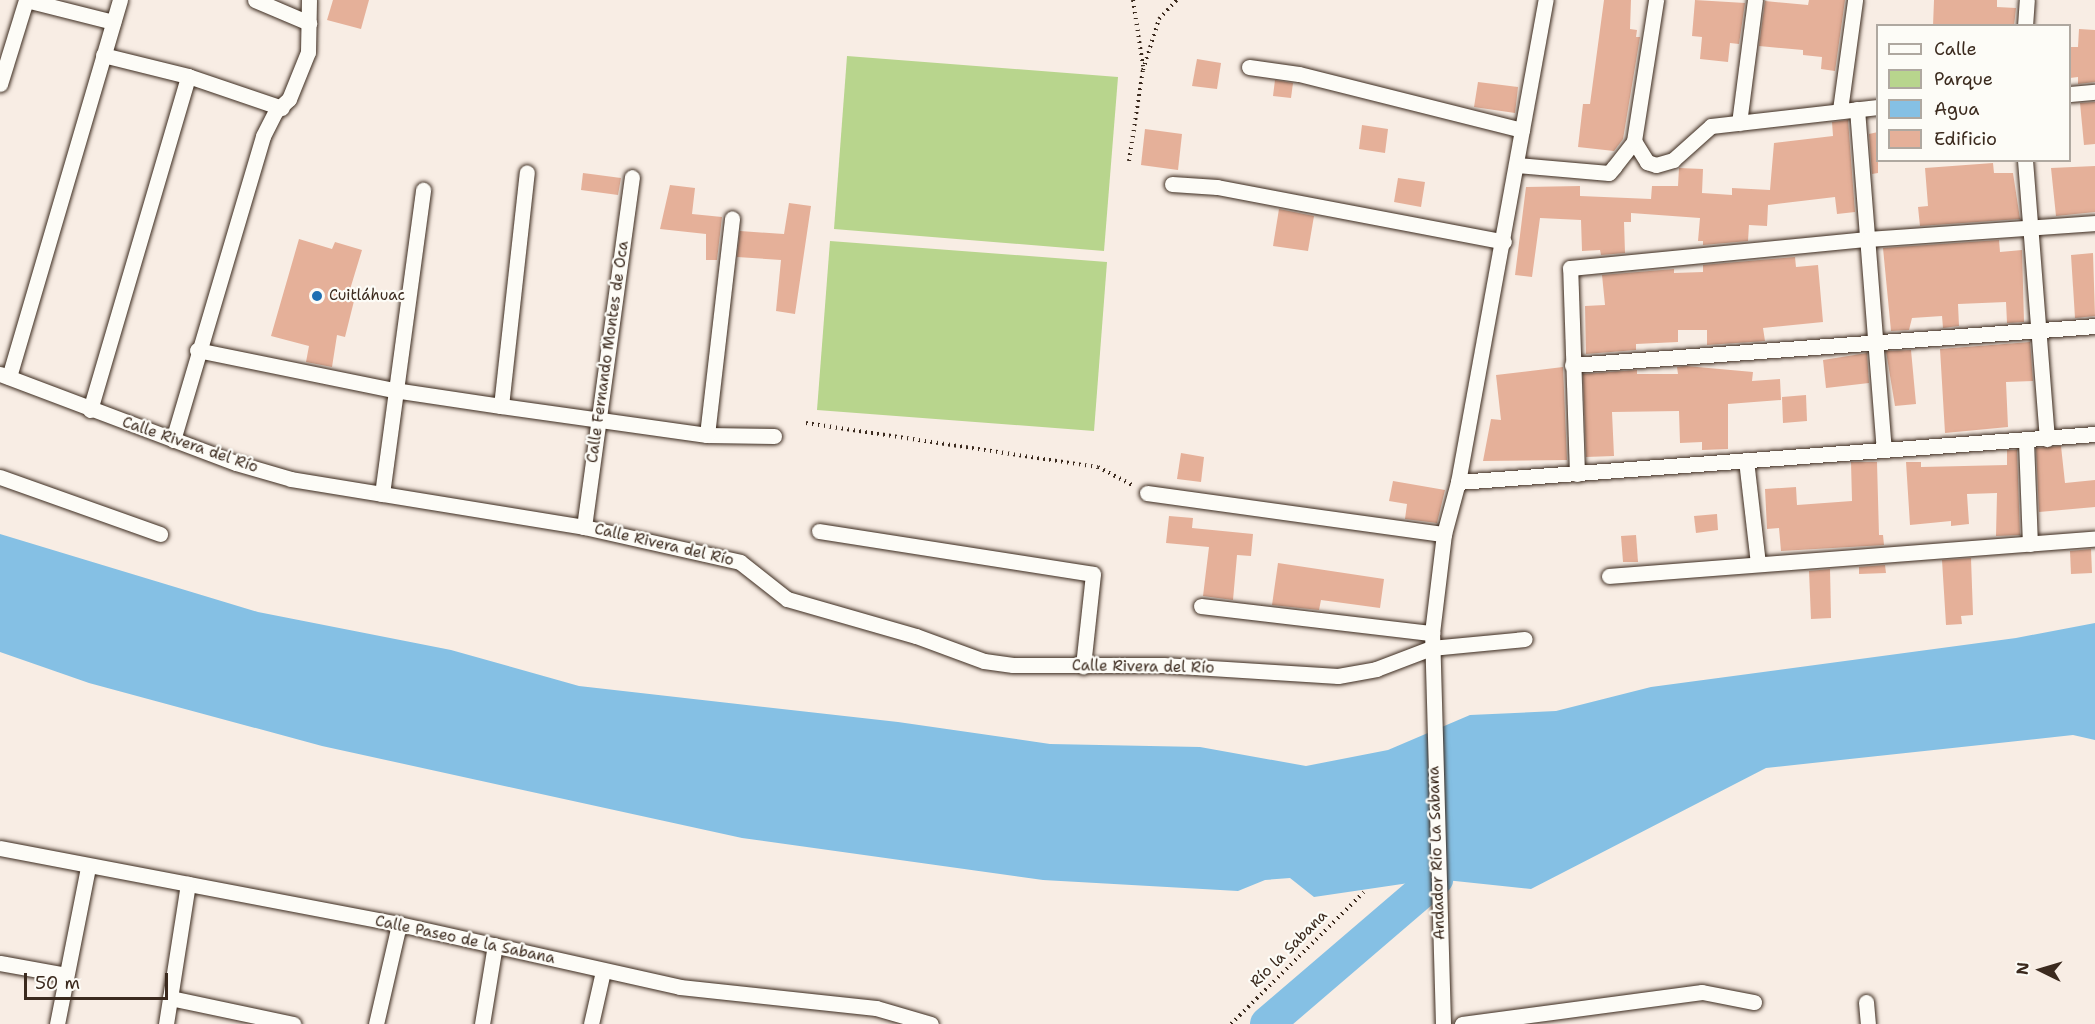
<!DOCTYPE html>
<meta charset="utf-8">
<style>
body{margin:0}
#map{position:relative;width:2095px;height:1024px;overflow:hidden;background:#f8ede4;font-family:"Shantell Sans",sans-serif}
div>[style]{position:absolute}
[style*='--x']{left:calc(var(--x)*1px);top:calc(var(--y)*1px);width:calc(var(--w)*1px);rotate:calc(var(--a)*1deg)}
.green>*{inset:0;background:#b8d58d}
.water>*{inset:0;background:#85c0e4}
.river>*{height:34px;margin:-17px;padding:0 17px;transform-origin:17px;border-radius:17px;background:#85c0e4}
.building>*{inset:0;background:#e5b099}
.path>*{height:4px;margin-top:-2px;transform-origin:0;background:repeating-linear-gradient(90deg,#3b2a1e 0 1.5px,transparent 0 6px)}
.roads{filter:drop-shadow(0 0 2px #3b2a1e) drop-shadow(0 0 2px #3b2a1e)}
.street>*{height:15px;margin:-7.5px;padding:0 7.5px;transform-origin:7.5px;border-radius:7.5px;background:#fdfcf7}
.dots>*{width:16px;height:16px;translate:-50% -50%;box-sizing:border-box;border:3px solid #fdfcf7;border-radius:50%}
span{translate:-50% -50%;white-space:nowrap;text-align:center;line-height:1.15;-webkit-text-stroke:4.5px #fdfcf7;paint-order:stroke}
.poi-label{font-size:15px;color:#3b2a1e}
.left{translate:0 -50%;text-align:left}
.street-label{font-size:15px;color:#3b2a1e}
.legend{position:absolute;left:1876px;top:24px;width:195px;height:138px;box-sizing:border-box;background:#fdfcf7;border:2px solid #afa8a0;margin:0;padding:8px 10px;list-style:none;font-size:18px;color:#3b2a1e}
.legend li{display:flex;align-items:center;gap:12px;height:30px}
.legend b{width:30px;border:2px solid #afa8a0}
.north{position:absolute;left:2011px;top:940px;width:60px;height:60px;-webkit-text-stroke:4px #fdfcf7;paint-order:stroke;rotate:275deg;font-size:16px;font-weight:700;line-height:24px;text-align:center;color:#3b2a1e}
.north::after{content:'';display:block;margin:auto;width:21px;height:27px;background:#3b2a1e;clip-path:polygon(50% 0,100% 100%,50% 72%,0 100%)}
.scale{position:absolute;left:24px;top:973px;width:144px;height:27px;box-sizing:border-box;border:3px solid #3b2a1e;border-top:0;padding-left:8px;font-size:18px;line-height:21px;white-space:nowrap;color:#3b2a1e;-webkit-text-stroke:4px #fdfcf7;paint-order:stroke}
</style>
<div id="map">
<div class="green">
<div style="clip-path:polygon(847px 56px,1118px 77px,1104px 251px,834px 229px)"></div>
<div style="clip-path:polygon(830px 241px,1107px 262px,1094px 431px,817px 410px)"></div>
</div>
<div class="water">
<div style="clip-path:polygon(0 534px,258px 612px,451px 650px,579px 686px,898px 722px,1050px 744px,1200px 747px,1306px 766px,1388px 750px,1470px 715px,1556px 711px,1651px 687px,2016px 638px,2095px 623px,2095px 740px,2073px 735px,1766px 768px,1531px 889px,1436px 879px,1314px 897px,1290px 878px,1265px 880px,1238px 891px,1043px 880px,742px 838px,322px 746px,89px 683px,0 652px)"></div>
</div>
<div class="river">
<div style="--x:1267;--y:1024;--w:223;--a:-40.6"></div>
</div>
<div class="building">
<div style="clip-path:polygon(333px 0,369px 0,361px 29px,327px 20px)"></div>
<div style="clip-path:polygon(1604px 0,1631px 0,1630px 29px,1637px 30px,1636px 37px,1640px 37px,1623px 139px,1614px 151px,1578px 147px,1583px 104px,1590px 104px)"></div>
<div style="clip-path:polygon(1695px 0,1745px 3px,1739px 44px,1730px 43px,1728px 62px,1700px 59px,1702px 37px,1692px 36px)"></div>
<div style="clip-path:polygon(1809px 0,1845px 0,1835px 71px,1821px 69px,1822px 57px,1803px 55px,1803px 50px,1759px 46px,1765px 1px,1808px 5px)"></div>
<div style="clip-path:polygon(1934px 0,1997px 0,1997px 7px,2016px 8px,2014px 26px,1933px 26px)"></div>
<div style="clip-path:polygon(2079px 29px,2095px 30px,2095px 82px,2078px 84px,2078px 77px,2070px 78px,2070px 47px,2078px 47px)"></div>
<div style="clip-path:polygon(1197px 59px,1221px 63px,1217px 89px,1192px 86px)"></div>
<div style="clip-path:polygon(1275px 80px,1293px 83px,1291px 98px,1273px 96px)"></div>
<div style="clip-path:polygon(1478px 82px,1518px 87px,1515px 113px,1474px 107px)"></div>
<div style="clip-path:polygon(2095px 102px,2095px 144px,2084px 145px,2080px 103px)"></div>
<div style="clip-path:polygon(1848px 120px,1855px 212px,1837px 214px,1835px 197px,1768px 205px,1767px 226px,1749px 225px,1748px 241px,1703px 245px,1703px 241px,1698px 241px,1700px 218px,1631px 213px,1631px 222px,1624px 222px,1625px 253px,1601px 255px,1600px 250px,1582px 251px,1581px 220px,1540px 218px,1532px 277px,1515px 275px,1526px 187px,1580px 186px,1580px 196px,1651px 199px,1652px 186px,1678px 186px,1679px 168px,1703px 169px,1702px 193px,1732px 195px,1732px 188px,1770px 190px,1774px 143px,1833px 136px,1832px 122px)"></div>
<div style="clip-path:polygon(1362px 125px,1388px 129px,1385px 153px,1359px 149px)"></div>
<div style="clip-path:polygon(1145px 129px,1182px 134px,1178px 170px,1141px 165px)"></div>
<div style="clip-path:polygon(1878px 132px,1878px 173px,1872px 174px,1869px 134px)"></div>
<div style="clip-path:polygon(1993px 163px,1994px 173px,2013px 173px,2020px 219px,1920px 226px,1918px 207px,1928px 206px,1925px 168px)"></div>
<div style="clip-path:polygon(2095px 166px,2095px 212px,2056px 216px,2051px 168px)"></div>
<div style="clip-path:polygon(583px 173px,621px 178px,618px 195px,581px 190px)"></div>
<div style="clip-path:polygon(1398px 178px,1425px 182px,1421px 207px,1394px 202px)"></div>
<div style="clip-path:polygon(670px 185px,695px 188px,692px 214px,722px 217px,717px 260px,706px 260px,706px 234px,660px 229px)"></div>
<div style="clip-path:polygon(789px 203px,811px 206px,795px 314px,776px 311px,781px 260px,737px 257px,740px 231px,784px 234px)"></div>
<div style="clip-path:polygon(1279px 209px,1314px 216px,1308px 251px,1273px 246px)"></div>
<div style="clip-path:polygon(299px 239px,332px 249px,335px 242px,362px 250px,348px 296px,355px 297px,345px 337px,337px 335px,332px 367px,306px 362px,309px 346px,271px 336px)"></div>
<div style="clip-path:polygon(1999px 240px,2000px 252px,2022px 250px,2024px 322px,2007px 323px,2006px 302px,1958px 304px,1959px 326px,1943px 328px,1942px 316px,1912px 318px,1909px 330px,1891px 331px,1883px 248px)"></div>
<div style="clip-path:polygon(2093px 253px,2095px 316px,2075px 318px,2071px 255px)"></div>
<div style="clip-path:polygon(1795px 257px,1796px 267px,1818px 265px,1823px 322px,1763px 328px,1765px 341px,1707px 345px,1707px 330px,1678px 330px,1678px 342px,1636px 344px,1636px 350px,1586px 354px,1585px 306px,1605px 305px,1602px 275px,1674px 269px,1674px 273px,1703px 272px,1703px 265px)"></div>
<div style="clip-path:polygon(2030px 342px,2033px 381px,2006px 382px,2008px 427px,1945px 433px,1940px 349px)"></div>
<div style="clip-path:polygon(1911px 350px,1916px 404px,1895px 406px,1886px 351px)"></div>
<div style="clip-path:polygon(1867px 353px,1869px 383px,1826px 388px,1823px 360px)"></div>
<div style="clip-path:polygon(1686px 366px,1753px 372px,1752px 381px,1780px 379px,1781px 400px,1728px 404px,1728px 449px,1702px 450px,1702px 442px,1680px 443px,1679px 411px,1612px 412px,1614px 456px,1586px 457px,1583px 374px,1637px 370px,1637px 374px,1678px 374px,1677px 367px)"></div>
<div style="clip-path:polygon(1563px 367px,1567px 460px,1483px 461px,1491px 419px,1501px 420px,1496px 375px)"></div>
<div style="clip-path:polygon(1806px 395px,1807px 421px,1783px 423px,1782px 397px)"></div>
<div style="clip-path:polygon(2061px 446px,2065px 483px,2095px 480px,2095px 507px,2039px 512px,2036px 448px)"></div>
<div style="clip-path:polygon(2007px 450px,2017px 450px,2020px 535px,1996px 536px,1997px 493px,1967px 494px,1969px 524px,1951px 526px,1951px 521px,1910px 525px,1906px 462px,1921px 462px,1921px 467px,2007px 465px)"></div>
<div style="clip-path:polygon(1181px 453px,1204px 457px,1201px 482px,1177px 479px)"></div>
<div style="clip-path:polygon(1851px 462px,1877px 462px,1879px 535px,1883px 535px,1884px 545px,1781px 551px,1779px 528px,1767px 529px,1765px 489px,1796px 487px,1797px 505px,1852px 501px)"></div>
<div style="clip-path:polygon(1393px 481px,1445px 490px,1437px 523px,1405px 519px,1407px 504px,1389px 501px)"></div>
<div style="clip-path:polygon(1717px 514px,1718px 530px,1696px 533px,1694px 516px)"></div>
<div style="clip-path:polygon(1169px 516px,1193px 518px,1192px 528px,1253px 534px,1251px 556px,1237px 555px,1233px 600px,1203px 596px,1209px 547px,1166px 543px)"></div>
<div style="clip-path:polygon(1636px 535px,1638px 562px,1623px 562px,1621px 536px)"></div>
<div style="clip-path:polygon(2091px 549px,2092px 573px,2071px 574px,2070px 551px)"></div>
<div style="clip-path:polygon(1971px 558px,1973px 615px,1961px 616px,1962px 624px,1946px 625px,1942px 560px)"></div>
<div style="clip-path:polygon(1278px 563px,1384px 579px,1380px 608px,1321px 600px,1319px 610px,1272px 605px)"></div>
<div style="clip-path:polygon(1885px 565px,1886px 573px,1859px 574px,1859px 567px)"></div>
<div style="clip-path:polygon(1830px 569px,1831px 618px,1811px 619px,1809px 571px)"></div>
</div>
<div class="path">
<div style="--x:1133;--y:0;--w:67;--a:81.4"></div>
<div style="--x:1129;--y:161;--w:92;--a:-81.3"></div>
<div style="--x:1143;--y:70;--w:53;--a:-72.6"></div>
<div style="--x:1159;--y:19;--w:26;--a:-47"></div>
<div style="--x:806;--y:423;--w:295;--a:8.6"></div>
<div style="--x:1098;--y:467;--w:41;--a:27.8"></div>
<div style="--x:1231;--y:1024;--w:187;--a:-44.8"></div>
</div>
<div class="roads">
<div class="street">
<div style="--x:26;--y:0;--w:90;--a:14.2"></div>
<div style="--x:255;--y:0;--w:59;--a:23.1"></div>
<div style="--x:2025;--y:26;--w:26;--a:-86"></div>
<div style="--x:103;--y:55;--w:88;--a:13.9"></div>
<div style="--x:188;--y:76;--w:99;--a:18.8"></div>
<div style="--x:1249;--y:67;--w:50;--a:8"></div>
<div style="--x:1299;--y:74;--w:230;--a:14.1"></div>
<div style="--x:0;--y:84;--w:88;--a:-72.8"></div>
<div style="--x:2070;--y:94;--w:25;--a:-5"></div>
<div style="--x:1857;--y:109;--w:341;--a:85.5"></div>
<div style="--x:1840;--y:110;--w:111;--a:-82.2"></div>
<div style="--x:1739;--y:123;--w:124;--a:-82.6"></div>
<div style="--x:1634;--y:141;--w:25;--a:58"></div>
<div style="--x:1647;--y:162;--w:9;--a:18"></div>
<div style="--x:1656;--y:165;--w:18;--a:-16"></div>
<div style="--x:1673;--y:160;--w:51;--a:-41.8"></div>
<div style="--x:1711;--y:126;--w:168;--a:-6.5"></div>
<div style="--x:2025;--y:160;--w:280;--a:85.5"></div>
<div style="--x:1517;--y:165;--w:92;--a:5"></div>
<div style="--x:1609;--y:173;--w:8;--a:-50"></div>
<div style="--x:1614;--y:167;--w:33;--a:-52"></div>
<div style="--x:1634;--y:141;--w:143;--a:-81.1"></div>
<div style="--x:1172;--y:184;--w:45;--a:3.8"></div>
<div style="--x:1217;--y:187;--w:292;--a:10.8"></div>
<div style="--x:197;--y:350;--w:201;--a:11.5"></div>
<div style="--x:394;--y:390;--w:108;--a:8.5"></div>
<div style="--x:501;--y:406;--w:208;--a:8"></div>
<div style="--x:707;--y:435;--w:67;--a:0.9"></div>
<div style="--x:1572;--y:365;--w:524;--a:-4.26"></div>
<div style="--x:0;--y:374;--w:252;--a:20.7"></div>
<div style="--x:236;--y:463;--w:57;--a:16.2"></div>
<div style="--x:291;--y:479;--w:297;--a:9.3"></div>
<div style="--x:584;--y:527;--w:160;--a:12.6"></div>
<div style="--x:740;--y:562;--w:60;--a:38.2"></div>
<div style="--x:787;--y:599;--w:134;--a:16"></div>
<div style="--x:916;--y:636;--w:72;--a:20.2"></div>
<div style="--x:984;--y:661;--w:29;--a:8"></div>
<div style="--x:1013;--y:665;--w:150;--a:0"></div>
<div style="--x:1163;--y:665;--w:175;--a:3.6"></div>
<div style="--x:1338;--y:676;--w:39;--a:-10"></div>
<div style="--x:1376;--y:669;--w:59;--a:-20.9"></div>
<div style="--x:1431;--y:648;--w:94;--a:-5.5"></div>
<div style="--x:9;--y:377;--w:393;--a:-73.6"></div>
<div style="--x:501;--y:406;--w:235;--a:-83.7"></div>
<div style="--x:90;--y:410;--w:348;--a:-73.6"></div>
<div style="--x:707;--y:435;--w:218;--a:-83.4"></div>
<div style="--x:173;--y:440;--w:317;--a:-73.5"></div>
<div style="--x:263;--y:136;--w:27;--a:-63"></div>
<div style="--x:275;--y:112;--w:19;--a:-43"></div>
<div style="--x:289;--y:99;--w:51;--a:-68"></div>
<div style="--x:308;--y:52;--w:52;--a:-88.9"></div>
<div style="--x:2026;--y:441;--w:103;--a:87.8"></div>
<div style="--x:1746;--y:460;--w:104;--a:83.4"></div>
<div style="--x:1577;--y:474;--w:206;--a:-91.9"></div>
<div style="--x:1570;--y:268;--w:299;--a:-5.6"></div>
<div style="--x:1868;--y:239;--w:228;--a:-4"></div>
<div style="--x:0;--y:477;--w:170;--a:19.6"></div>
<div style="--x:1458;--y:482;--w:639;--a:-4.31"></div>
<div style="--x:1147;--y:493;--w:300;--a:7.9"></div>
<div style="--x:382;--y:494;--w:307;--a:-82.3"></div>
<div style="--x:584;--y:527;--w:353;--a:-82.2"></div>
<div style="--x:819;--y:531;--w:277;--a:8.9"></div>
<div style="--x:1093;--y:574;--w:93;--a:96.2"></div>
<div style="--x:1609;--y:576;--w:487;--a:-4.4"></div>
<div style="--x:1201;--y:606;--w:233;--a:6.7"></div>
<div style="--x:0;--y:848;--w:406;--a:10.8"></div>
<div style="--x:399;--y:924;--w:288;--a:12.6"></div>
<div style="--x:680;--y:987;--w:197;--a:6.1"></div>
<div style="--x:876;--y:1008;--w:57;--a:16.2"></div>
<div style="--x:0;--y:963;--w:67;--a:10.3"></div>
<div style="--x:170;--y:998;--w:126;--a:11.9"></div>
<div style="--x:1866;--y:1002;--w:22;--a:85"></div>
<div style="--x:57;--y:1024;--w:160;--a:-78.8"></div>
<div style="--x:166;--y:1024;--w:142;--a:-81.1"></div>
<div style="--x:376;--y:1024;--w:103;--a:-77"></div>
<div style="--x:482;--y:1024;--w:80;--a:-80.7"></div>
<div style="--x:591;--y:1024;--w:54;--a:-77.2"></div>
<div style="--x:1443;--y:1024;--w:391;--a:-91.6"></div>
<div style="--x:1432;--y:633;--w:100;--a:-83.1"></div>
<div style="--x:1444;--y:534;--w:54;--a:-74.9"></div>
<div style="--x:1458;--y:482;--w:490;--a:-79.7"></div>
<div style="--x:1462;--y:1024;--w:242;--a:-7.6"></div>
<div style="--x:1702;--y:992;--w:53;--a:10.9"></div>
</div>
</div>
<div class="dots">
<div style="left:317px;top:296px;background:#1f6fb2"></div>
</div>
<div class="poi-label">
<span class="left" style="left:329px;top:296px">Cuitláhuac</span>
</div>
<div class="street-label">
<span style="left:608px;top:352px;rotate:-82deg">Calle Fernando Montes de Oca</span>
<span style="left:190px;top:445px;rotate:19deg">Calle Rivera del Río</span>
<span style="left:664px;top:545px;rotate:13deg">Calle Rivera del Río</span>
<span style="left:1143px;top:667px;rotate:1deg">Calle Rivera del Río</span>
<span style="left:1437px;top:853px;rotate:-92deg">Andador Río La Sabana</span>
<span style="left:465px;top:940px;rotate:12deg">Calle Paseo de la Sabana</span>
<span style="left:1289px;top:949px;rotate:-45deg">Río la Sabana</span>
</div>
<ul class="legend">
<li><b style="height:8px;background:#fdfcf7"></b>Calle</li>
<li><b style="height:16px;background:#b8d58d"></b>Parque</li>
<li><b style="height:16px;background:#85c0e4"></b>Agua</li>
<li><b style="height:16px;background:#e5b099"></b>Edificio</li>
</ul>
<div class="north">N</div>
<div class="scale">50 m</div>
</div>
